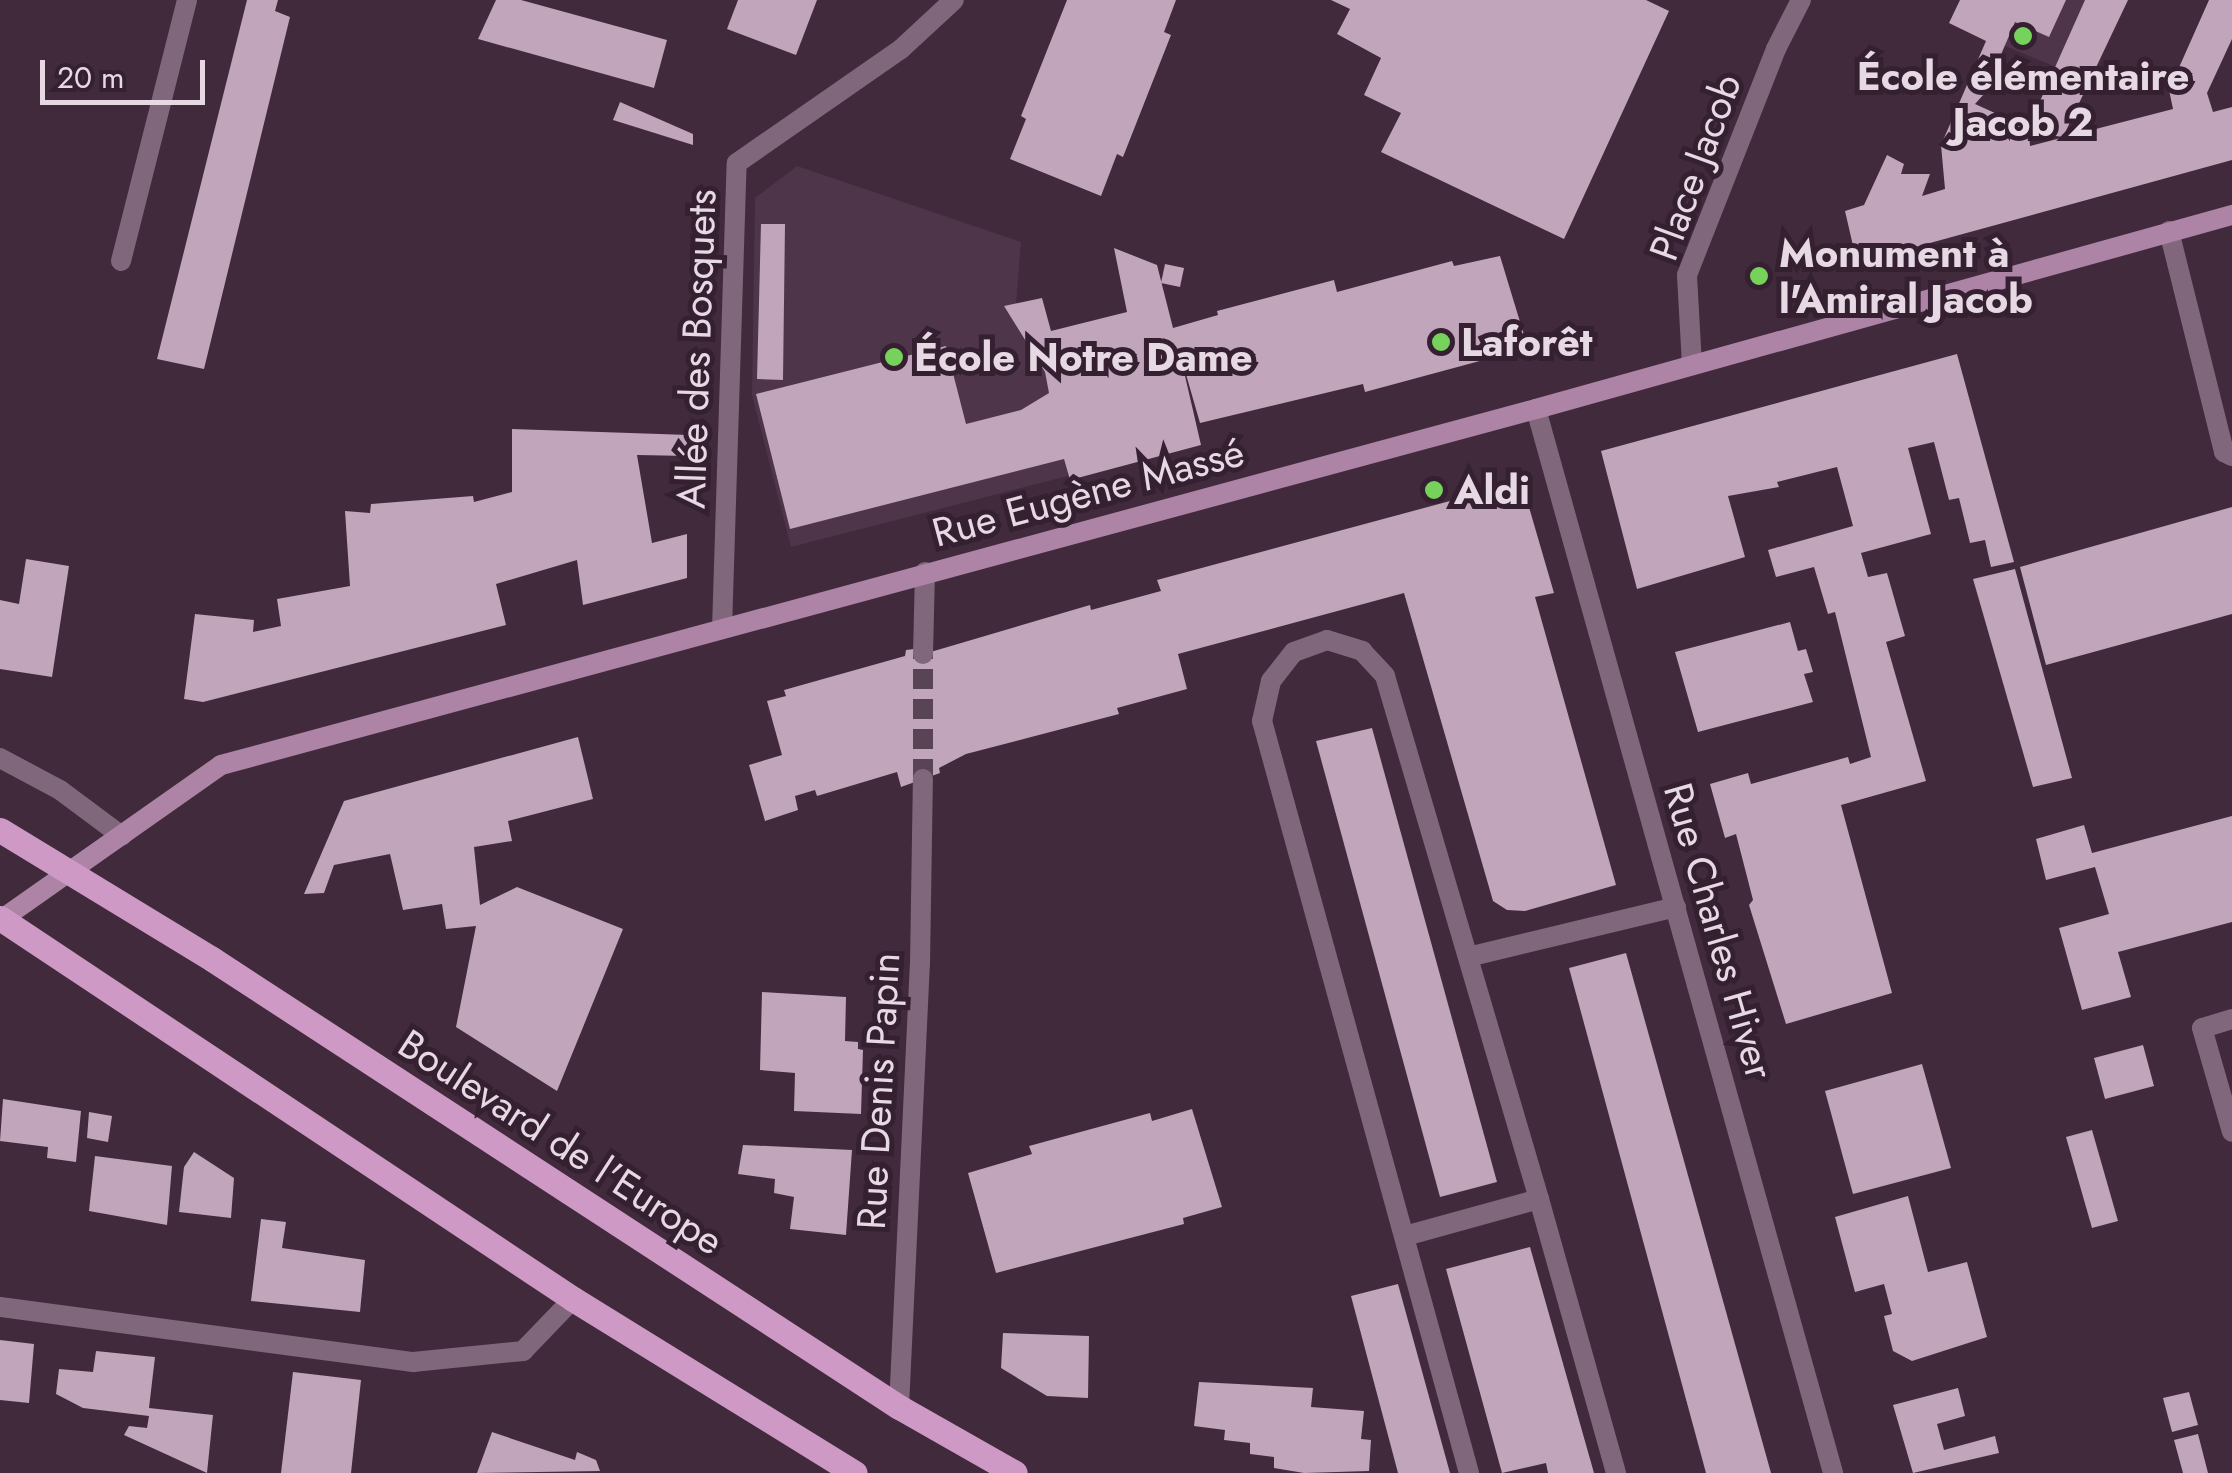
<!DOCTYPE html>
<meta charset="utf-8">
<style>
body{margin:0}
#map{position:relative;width:2232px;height:1473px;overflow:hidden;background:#402a3c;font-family:Jost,sans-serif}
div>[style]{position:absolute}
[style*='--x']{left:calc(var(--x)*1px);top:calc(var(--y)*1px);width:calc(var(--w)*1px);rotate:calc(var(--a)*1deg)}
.built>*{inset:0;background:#4f354a}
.building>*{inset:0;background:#c0a5bb}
.street-tunnel>*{height:20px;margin-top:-10px;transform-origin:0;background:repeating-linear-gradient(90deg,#594455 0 20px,transparent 0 30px)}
.lane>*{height:20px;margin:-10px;padding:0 10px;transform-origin:10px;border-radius:10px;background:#81677c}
.street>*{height:20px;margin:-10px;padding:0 10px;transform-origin:10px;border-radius:10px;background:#81677c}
.secondary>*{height:20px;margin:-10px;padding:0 10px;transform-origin:10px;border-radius:10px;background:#ad83a6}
.primary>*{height:25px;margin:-12.5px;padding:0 12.5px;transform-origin:12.5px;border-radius:12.5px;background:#ce99c5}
.dots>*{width:28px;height:28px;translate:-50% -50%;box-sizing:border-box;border:5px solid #352032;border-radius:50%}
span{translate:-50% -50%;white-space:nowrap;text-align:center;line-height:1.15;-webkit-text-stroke:10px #352032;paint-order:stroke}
.poi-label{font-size:40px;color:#e7d9e4;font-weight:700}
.left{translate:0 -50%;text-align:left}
.street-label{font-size:40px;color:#e7d9e4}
.scale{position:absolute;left:40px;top:60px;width:165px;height:45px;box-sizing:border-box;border:5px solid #e7d9e4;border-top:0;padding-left:12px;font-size:30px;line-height:35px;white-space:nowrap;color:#e7d9e4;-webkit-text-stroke:8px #352032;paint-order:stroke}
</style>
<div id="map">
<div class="built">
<div style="clip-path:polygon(1960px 0,2085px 0,2056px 67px,1949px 23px)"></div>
<div style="clip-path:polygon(797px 166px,1021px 242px,1016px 303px,1005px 307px,1045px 372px,1068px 476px,791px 547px,752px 395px,755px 198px)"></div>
</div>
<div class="building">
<div style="clip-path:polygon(247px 0,278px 0,275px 11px,290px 17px,204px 369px,157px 359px)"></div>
<div style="clip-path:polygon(496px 0,521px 0,667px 40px,654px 88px,478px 39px)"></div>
<div style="clip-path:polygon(738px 0,817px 0,796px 55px,727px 29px)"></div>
<div style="clip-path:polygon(1067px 0,1176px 0,1164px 32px,1171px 35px,1123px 157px,1117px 154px,1101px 196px,1010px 159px,1026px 119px,1021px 116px)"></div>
<div style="clip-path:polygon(1331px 0,1646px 0,1669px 11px,1564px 239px,1381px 152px,1401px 113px,1364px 95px,1381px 58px,1337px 34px,1350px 9px)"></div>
<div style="clip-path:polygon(1960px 0,2066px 0,2049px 37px,2015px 22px,1984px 94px,1975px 104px,2028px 128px,2085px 0,2128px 0,2063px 137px,2029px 132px,2030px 146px,2173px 109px,2169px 90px,2209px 0,2232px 0,2232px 39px,2207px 93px,2213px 112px,2232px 107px,2232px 160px,1857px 263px,1845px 211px,1864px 205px,1887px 155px,1904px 164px,1901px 174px,1930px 174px,1922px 196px,1945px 189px,1941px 145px,1986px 41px,1949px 23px)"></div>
<div style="clip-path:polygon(620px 102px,693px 134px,693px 145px,613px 120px)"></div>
<div style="clip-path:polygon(761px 224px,785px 224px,783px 380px,757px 379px)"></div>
<div style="clip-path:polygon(1114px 248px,1157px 265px,1173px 328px,1218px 315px,1217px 311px,1334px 280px,1337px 292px,1452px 261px,1454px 266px,1500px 256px,1528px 348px,1365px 392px,1363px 384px,1200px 423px,1179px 350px,1201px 445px,1070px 480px,1064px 459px,790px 529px,756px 394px,946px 346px,966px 424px,1021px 410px,1049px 393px,1045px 372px,1004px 306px,1042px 298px,1051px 331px,1127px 312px)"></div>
<div style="clip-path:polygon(1165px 264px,1184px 268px,1180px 287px,1161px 283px)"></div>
<div style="clip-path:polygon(1957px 354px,2014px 562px,1991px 567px,1985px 540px,1970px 543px,1959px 498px,1949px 500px,1934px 442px,1908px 448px,1931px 534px,1861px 553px,1868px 577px,1887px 573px,1905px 636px,1886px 642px,1926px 781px,1841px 805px,1892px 993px,1786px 1024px,1749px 905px,1753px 900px,1736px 834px,1725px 838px,1710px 784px,1748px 773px,1751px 784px,1848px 757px,1850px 764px,1871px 757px,1835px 612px,1828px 614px,1814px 567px,1776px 577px,1768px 550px,1853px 526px,1837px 467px,1777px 482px,1779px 487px,1728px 496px,1745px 557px,1637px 589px,1601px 451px)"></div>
<div style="clip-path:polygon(512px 429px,689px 435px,689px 456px,637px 455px,652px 543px,687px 534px,687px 578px,583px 605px,577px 560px,496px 584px,506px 625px,203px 702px,184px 699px,195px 614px,254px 620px,253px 632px,281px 626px,277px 599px,350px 586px,345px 511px,370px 513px,371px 504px,473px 496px,474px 502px,512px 492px)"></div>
<div style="clip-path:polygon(1513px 484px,1524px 490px,1554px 593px,1535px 597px,1616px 885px,1525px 911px,1507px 910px,1493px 901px,1404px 593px,1178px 654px,1187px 689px,1117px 708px,1119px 714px,966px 754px,939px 768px,940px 773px,901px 787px,897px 772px,817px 796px,815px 790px,795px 796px,798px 810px,765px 821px,749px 765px,782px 755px,767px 701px,786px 696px,784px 690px,905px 656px,906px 650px,914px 649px,917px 656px,1090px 605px,1091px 610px,1161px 591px,1157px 580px)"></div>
<div style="clip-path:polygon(2232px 507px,2232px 614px,2046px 665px,2020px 567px)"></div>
<div style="clip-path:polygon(26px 559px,69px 566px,52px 677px,0 669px,0 600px,19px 604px)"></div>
<div style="clip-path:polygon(2015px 569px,2072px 778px,2033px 787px,1973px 579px)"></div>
<div style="clip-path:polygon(1790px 622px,1798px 651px,1806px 649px,1813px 672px,1804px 674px,1813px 702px,1698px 732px,1675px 652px)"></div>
<div style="clip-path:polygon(1372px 728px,1497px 1182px,1440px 1197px,1316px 741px)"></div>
<div style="clip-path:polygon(578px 737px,593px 799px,508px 821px,512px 841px,474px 847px,480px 905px,517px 887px,623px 929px,557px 1091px,456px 1027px,476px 926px,446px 929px,442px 904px,403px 910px,390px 854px,334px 865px,324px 893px,304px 894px,344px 801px)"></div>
<div style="clip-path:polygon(2232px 816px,2232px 922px,2118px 952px,2131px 997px,2082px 1010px,2059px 928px,2109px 914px,2095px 867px,2046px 880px,2036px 839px,2084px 825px,2092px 853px)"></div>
<div style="clip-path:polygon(1626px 953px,1771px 1473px,1706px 1473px,1569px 968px)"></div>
<div style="clip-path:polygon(762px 992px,846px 997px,845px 1041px,858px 1042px,858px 1049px,863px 1050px,861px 1114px,794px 1111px,795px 1073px,760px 1070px)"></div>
<div style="clip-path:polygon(2143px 1045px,2154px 1086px,2105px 1099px,2094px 1058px)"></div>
<div style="clip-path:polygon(1922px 1064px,1951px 1168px,1853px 1194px,1825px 1091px)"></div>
<div style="clip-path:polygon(3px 1099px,81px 1111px,76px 1162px,47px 1158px,48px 1147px,0 1141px)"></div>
<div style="clip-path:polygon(1192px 1109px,1222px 1207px,1183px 1218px,1184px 1224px,996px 1273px,968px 1173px,1032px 1154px,1029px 1146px,1150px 1113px,1152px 1121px)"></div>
<div style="clip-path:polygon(89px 1112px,112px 1116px,108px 1142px,87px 1138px)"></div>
<div style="clip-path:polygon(2092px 1130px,2118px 1221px,2092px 1228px,2066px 1137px)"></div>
<div style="clip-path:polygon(743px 1145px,852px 1150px,846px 1235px,790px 1229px,794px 1197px,774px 1193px,775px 1179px,738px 1174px)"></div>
<div style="clip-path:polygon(194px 1152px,234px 1178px,231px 1218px,179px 1212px,184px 1167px)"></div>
<div style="clip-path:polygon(95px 1156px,172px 1166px,167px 1225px,89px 1211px)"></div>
<div style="clip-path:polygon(1908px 1196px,1928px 1272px,1967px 1262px,1987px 1337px,1912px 1361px,1893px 1351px,1884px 1316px,1892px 1314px,1884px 1284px,1855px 1292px,1835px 1217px)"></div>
<div style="clip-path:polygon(261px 1219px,286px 1222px,282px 1248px,365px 1260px,360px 1312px,251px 1301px)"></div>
<div style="clip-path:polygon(1530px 1247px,1594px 1473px,1548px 1473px,1546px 1463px,1502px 1473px,1446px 1269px)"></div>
<div style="clip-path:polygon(1398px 1284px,1450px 1473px,1398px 1473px,1351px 1296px)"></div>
<div style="clip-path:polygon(1003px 1333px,1089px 1336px,1088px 1398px,1047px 1396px,1001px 1368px)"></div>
<div style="clip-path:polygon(0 1340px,34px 1344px,29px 1403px,0 1400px)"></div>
<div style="clip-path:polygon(96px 1351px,155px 1357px,149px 1408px,213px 1415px,207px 1473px,124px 1435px,129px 1426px,147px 1428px,149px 1416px,83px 1408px,56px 1394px,59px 1369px,93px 1372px)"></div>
<div style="clip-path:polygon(293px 1372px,361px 1380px,351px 1473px,281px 1473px)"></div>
<div style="clip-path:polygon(1199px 1382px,1313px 1388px,1311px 1407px,1364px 1411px,1361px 1439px,1371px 1440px,1369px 1471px,1304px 1473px,1274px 1468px,1274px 1457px,1250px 1454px,1250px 1443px,1224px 1440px,1225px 1430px,1194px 1426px)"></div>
<div style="clip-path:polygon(1958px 1388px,1965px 1416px,1937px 1424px,1944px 1450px,1995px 1436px,1999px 1453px,1913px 1473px,1893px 1405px)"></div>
<div style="clip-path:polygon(2189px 1392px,2198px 1425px,2172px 1432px,2163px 1398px)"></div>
<div style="clip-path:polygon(492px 1432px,575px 1460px,577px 1452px,596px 1460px,600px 1471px,477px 1473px)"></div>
<div style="clip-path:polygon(2198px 1434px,2208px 1473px,2183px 1473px,2174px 1440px)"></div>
</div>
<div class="street-tunnel">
<div style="--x:923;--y:779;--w:125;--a:-90"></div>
</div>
<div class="lane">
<div style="--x:2169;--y:231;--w:228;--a:76"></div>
<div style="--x:2224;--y:452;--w:9;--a:27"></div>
<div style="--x:121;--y:261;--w:269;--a:-75.8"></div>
<div style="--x:1468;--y:957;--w:214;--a:-13.5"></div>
<div style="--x:2232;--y:1019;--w:31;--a:163"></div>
<div style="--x:2202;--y:1028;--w:108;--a:73.9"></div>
<div style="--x:1405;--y:1236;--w:139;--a:-15.4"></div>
<div style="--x:1539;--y:1199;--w:285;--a:74.3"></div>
<div style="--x:1469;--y:1473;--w:780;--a:-105.39"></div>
<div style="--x:1262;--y:721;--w:41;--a:-77.3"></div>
<div style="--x:1271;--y:681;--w:37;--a:-52"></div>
<div style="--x:1294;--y:652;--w:35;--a:-20"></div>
<div style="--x:1327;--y:640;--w:37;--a:17"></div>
<div style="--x:1362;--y:651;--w:34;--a:47"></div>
<div style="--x:1385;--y:676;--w:545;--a:73.59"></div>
</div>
<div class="street">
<div style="--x:1692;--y:365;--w:90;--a:-93.2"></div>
<div style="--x:1687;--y:275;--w:243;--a:-68.5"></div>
<div style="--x:1776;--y:49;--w:55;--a:-63"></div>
<div style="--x:1536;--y:409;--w:1105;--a:74.4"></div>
<div style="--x:722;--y:629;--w:466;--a:-88.2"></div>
<div style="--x:737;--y:163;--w:200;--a:-34.8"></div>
<div style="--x:901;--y:49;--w:72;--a:-42.8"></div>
<div style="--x:923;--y:654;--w:82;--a:-88.6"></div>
<div style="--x:0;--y:758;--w:68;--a:28.1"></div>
<div style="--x:60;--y:790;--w:77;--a:36.6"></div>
<div style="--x:0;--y:1307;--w:417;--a:7.6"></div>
<div style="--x:413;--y:1362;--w:111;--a:-5.7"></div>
<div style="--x:523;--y:1351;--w:72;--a:-46.1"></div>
<div style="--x:899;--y:1407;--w:443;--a:-87.3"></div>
<div style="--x:920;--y:964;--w:185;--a:-89.1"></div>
</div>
<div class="secondary">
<div style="--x:2;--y:919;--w:268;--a:-35.1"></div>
<div style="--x:221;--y:765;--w:1362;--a:-15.15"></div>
<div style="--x:1536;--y:409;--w:723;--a:-15.58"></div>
</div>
<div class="primary">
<div style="--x:0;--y:830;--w:248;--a:31.3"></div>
<div style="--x:212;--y:959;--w:820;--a:33.11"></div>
<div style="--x:899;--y:1407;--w:133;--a:29.6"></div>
<div style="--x:0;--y:918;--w:688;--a:33.62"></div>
<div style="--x:573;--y:1299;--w:331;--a:31.7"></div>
</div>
<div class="dots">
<div style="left:2023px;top:36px;background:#76d25a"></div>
<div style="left:1759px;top:276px;background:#76d25a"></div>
<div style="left:1441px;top:342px;background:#76d25a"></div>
<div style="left:894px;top:357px;background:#76d25a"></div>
<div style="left:1434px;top:490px;background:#76d25a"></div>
</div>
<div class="poi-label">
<span style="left:2023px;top:99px">École élémentaire<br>Jacob 2</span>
<span class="left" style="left:1779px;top:276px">Monument à<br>l'Amiral Jacob</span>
<span class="left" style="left:1461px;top:342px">Laforêt</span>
<span class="left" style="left:914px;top:357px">École Notre Dame</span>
<span class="left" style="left:1454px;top:490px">Aldi</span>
</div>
<div class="street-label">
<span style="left:1695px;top:167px;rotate:-70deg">Place Jacob</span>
<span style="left:696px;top:349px;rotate:-88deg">Allée des Bosquets</span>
<span style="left:1088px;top:492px;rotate:-15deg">Rue Eugène Massé</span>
<span style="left:1719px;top:931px;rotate:74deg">Rue Charles Hiver</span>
<span style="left:878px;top:1091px;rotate:-87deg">Rue Denis Papin</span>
<span style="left:561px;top:1142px;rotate:33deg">Boulevard de l'Europe</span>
</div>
<div class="scale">20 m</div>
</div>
